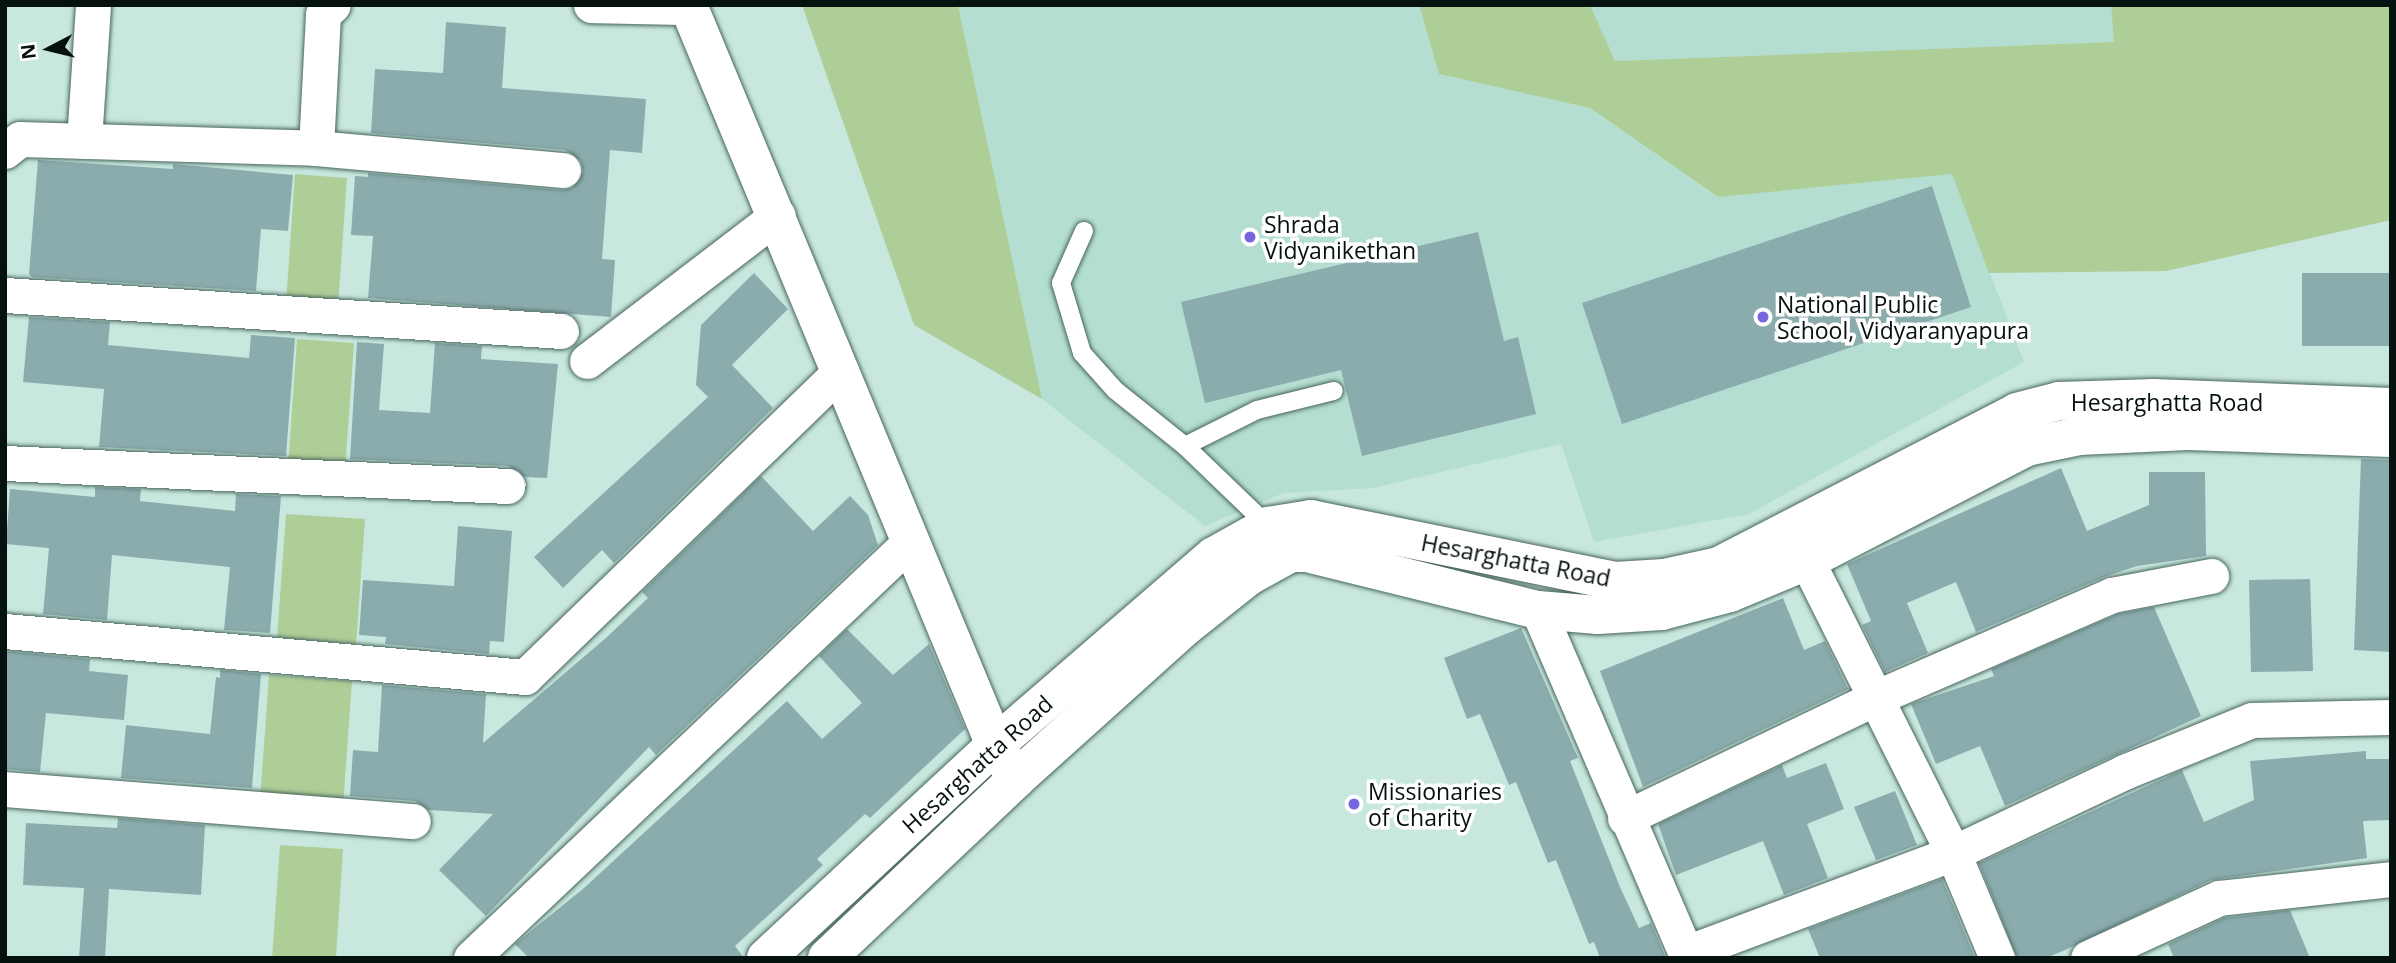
<!DOCTYPE html>
<style>
body{margin:0}
#map{position:relative;width:2396px;height:963px;overflow:hidden;background:#c8e8df;font-family:"Open Sans",sans-serif}
div>[style]{position:absolute}
[style*='--x']{left:calc(var(--x)*1px);top:calc(var(--y)*1px);width:calc(var(--w)*1px);rotate:calc(var(--a)*1deg)}
.built>*{inset:0;background:#b4ded2}
.green>*{inset:0;background:#aece98}
.building>*{inset:0;background:#8bacad}
.roads{filter:drop-shadow(0 0 2px #48655d) drop-shadow(0 0 2px #48655d)}
.service>*{height:18px;margin:-9px;padding:0 9px;transform-origin:9px;border-radius:9px;background:#fff}
.minor>*{height:35px;margin:-17.5px;padding:0 17.5px;transform-origin:17.5px;border-radius:17.5px;background:#fff}
.tertiary>*{height:38px;margin:-19px;padding:0 19px;transform-origin:19px;border-radius:19px;background:#fff}
.primary>*{height:38px;margin:-19px;padding:0 19px;transform-origin:19px;border-radius:19px;background:#fff}
.dots>*{width:19px;height:19px;translate:-50% -50%;box-sizing:border-box;border:4px solid #fff;border-radius:50%}
span{translate:-50% -50%;white-space:nowrap;text-align:center;line-height:1.15;-webkit-text-stroke:7px #fff;paint-order:stroke}
.poi-label{font-size:23px;color:#06120f}
.left{translate:0 -50%;text-align:left}
.street-label{font-size:23px;color:#06120f}
.frame{position:absolute;inset:0;border:7px solid #06120f;pointer-events:none}
.north{position:absolute;left:14px;top:14px;width:70px;height:70px;-webkit-text-stroke:5px #fff;paint-order:stroke;rotate:263deg;font-size:19px;font-weight:700;line-height:28px;text-align:center;color:#06120f}
.north::after{content:'';display:block;margin:auto;width:24px;height:32px;background:#06120f;clip-path:polygon(50% 0,100% 100%,50% 72%,0 100%)}
</style>
<div id="map">
<div class="built">
<div style="clip-path:polygon(958px 5px,1419px 5px,1439px 74px,1590px 108px,1717px 197px,1952px 174px,2024px 362px,1749px 514px,1594px 542px,1561px 444px,1373px 488px,1284px 493px,1205px 526px,1042px 399px)"></div>
<div style="clip-path:polygon(1590px 5px,2111px 5px,2115px 42px,1614px 61px)"></div>
</div>
<div class="green">
<div style="clip-path:polygon(802px 5px,958px 5px,1042px 399px,914px 325px)"></div>
<div style="clip-path:polygon(1419px 5px,1590px 5px,1615px 61px,2114px 42px,2111px 5px,2391px 5px,2391px 220px,2166px 271px,1989px 273px,1952px 174px,1718px 197px,1590px 108px,1439px 74px)"></div>
<div style="clip-path:polygon(295px 174px,347px 178px,338px 307px,286px 303px)"></div>
<div style="clip-path:polygon(297px 339px,354px 343px,345px 471px,288px 467px)"></div>
<div style="clip-path:polygon(286px 514px,365px 519px,356px 644px,277px 638px)"></div>
<div style="clip-path:polygon(269px 675px,352px 681px,343px 807px,260px 801px)"></div>
<div style="clip-path:polygon(280px 845px,343px 849px,336px 958px,272px 958px)"></div>
</div>
<div class="building">
<div style="clip-path:polygon(446px 22px,506px 27px,502px 88px,646px 99px,642px 153px,610px 150px,602px 259px,615px 260px,611px 317px,368px 298px,373px 236px,351px 235px,355px 176px,368px 177px,368px 173px,561px 190px,572px 188px,583px 172px,581px 161px,565px 150px,371px 133px,375px 69px,443px 73px)"></div>
<div style="clip-path:polygon(38px 160px,173px 169px,173px 164px,293px 175px,288px 231px,261px 229px,256px 291px,32px 277px,29px 274px)"></div>
<div style="clip-path:polygon(1932px 186px,1971px 307px,1622px 424px,1582px 303px)"></div>
<div style="clip-path:polygon(1478px 232px,1504px 341px,1518px 337px,1536px 414px,1362px 456px,1341px 370px,1205px 403px,1181px 302px)"></div>
<div style="clip-path:polygon(754px 273px,788px 309px,732px 365px,773px 408px,614px 563px,602px 550px,563px 588px,534px 557px,708px 397px,696px 385px,701px 325px)"></div>
<div style="clip-path:polygon(2302px 273px,2391px 273px,2391px 346px,2302px 346px)"></div>
<div style="clip-path:polygon(29px 317px,110px 322px,108px 345px,249px 358px,251px 335px,295px 338px,286px 456px,99px 447px,104px 389px,23px 382px)"></div>
<div style="clip-path:polygon(357px 342px,384px 344px,379px 410px,430px 413px,435px 343px,482px 346px,481px 359px,558px 364px,547px 478px,525px 477px,508px 466px,350px 459px)"></div>
<div style="clip-path:polygon(2361px 459px,2391px 460px,2391px 652px,2354px 650px)"></div>
<div style="clip-path:polygon(2061px 468px,2087px 531px,2149px 505px,2149px 472px,2205px 472px,2206px 556px,2137px 566px,2104px 577px,1976px 632px,1956px 582px,1907px 603px,1928px 653px,1885px 672px,1862px 625px,1871px 621px,1847px 564px)"></div>
<div style="clip-path:polygon(761px 476px,813px 531px,850px 496px,868px 515px,878px 545px,656px 755px,649px 747px,486px 916px,439px 870px,493px 814px,429px 810px,415px 801px,350px 796px,353px 750px,378px 752px,382px 685px,486px 694px,483px 743px,607px 637px,648px 598px,642px 592px)"></div>
<div style="clip-path:polygon(95px 487px,141px 489px,140px 501px,235px 511px,236px 494px,281px 496px,270px 633px,224px 630px,230px 567px,112px 555px,107px 620px,43px 614px,49px 548px,6px 544px,10px 489px,95px 497px)"></div>
<div style="clip-path:polygon(458px 526px,512px 531px,504px 642px,490px 641px,489px 654px,385px 644px,386px 637px,359px 635px,363px 580px,454px 586px)"></div>
<div style="clip-path:polygon(2310px 579px,2313px 671px,2251px 672px,2249px 580px)"></div>
<div style="clip-path:polygon(1783px 598px,1804px 650px,1825px 641px,1848px 689px,1643px 787px,1600px 671px)"></div>
<div style="clip-path:polygon(2154px 607px,2201px 716px,2005px 806px,1980px 746px,1936px 764px,1911px 704px,1994px 676px,1991px 669px,2118px 614px)"></div>
<div style="clip-path:polygon(1521px 628px,1578px 758px,1570px 761px,1620px 887px,1639px 928px,1651px 923px,1666px 958px,1600px 958px,1594px 942px,1589px 944px,1556px 860px,1548px 863px,1516px 782px,1509px 785px,1480px 714px,1467px 719px,1444px 658px)"></div>
<div style="clip-path:polygon(847px 629px,893px 675px,929px 644px,965px 729px,870px 818px,865px 814px,817px 859px,823px 865px,735px 946px,744px 958px,529px 958px,515px 944px,584px 888px,787px 701px,822px 739px,862px 703px,819px 656px)"></div>
<div style="clip-path:polygon(5px 651px,90px 659px,89px 671px,128px 675px,124px 720px,46px 713px,40px 772px,5px 769px)"></div>
<div style="clip-path:polygon(220px 670px,261px 674px,252px 788px,121px 778px,126px 725px,210px 734px,216px 677px,220px 678px)"></div>
<div style="clip-path:polygon(2366px 751px,2366px 759px,2391px 759px,2391px 820px,2363px 821px,2367px 858px,2211px 880px,2065px 950px,2046px 958px,2017px 958px,1979px 863px,2182px 770px,2204px 822px,2254px 800px,2250px 761px)"></div>
<div style="clip-path:polygon(1826px 763px,1844px 809px,1807px 824px,1828px 878px,1784px 895px,1763px 841px,1676px 875px,1658px 824px,1782px 765px,1787px 778px)"></div>
<div style="clip-path:polygon(1895px 791px,1917px 845px,1876px 860px,1854px 807px)"></div>
<div style="clip-path:polygon(118px 818px,205px 825px,201px 895px,109px 889px,105px 958px,79px 958px,84px 888px,23px 885px,26px 823px,117px 828px)"></div>
<div style="clip-path:polygon(1942px 879px,1975px 958px,1820px 958px,1808px 929px)"></div>
<div style="clip-path:polygon(2290px 910px,2310px 958px,2174px 958px,2168px 944px,2224px 918px)"></div>
</div>
<div class="roads">
<div class="service">
<div style="--x:1084;--y:231;--w:57;--a:113.9"></div>
<div style="--x:1061;--y:283;--w:73;--a:73.3"></div>
<div style="--x:1082;--y:353;--w:50;--a:48.3"></div>
<div style="--x:1115;--y:390;--w:90;--a:38.7"></div>
<div style="--x:1185;--y:446;--w:115;--a:43.9"></div>
<div style="--x:1185;--y:446;--w:80;--a:-26.6"></div>
<div style="--x:1257;--y:410;--w:79;--a:-13.9"></div>
</div>
<div class="minor">
<div style="--x:591;--y:5;--w:97;--a:1.2"></div>
<div style="--x:84;--y:141;--w:136;--a:-86.2"></div>
<div style="--x:316;--y:148;--w:248;--a:5.1"></div>
<div style="--x:5;--y:151;--w:19;--a:-39"></div>
<div style="--x:20;--y:139;--w:296;--a:1.7"></div>
<div style="--x:316;--y:148;--w:134;--a:-87"></div>
<div style="--x:323;--y:14;--w:13;--a:-42"></div>
<div style="--x:5;--y:295;--w:557;--a:3.7"></div>
<div style="--x:587;--y:361;--w:240;--a:-37.4"></div>
<div style="--x:5;--y:463;--w:503;--a:2.62"></div>
<div style="--x:1794;--y:535;--w:356;--a:63.4"></div>
<div style="--x:1953;--y:853;--w:114;--a:67.3"></div>
<div style="--x:1538;--y:610;--w:379;--a:66.7"></div>
<div style="--x:5;--y:631;--w:522;--a:5.06"></div>
<div style="--x:525;--y:677;--w:440;--a:-44.1"></div>
<div style="--x:5;--y:789;--w:409;--a:4.5"></div>
<div style="--x:1625;--y:818;--w:277;--a:-25.6"></div>
<div style="--x:1875;--y:698;--w:258;--a:-23.5"></div>
<div style="--x:2112;--y:595;--w:101;--a:-10.9"></div>
<div style="--x:1686;--y:953;--w:285;--a:-20.5"></div>
<div style="--x:1953;--y:853;--w:189;--a:-25.3"></div>
<div style="--x:2124;--y:772;--w:138;--a:-22.1"></div>
<div style="--x:2252;--y:720;--w:139;--a:-1.2"></div>
<div style="--x:471;--y:958;--w:606;--a:-43.46"></div>
<div style="--x:2088;--y:958;--w:144;--a:-24.6"></div>
<div style="--x:2219;--y:898;--w:173;--a:-6.3"></div>
</div>
<div class="tertiary">
<div style="--x:688;--y:5;--w:801;--a:67.47"></div>
<div style="--x:995;--y:745;--w:33;--a:57"></div>
</div>
<div class="primary">
<div style="--x:766;--y:958;--w:313;--a:-42.9"></div>
<div style="--x:995;--y:745;--w:289;--a:-40.8"></div>
<div style="--x:1214;--y:556;--w:62;--a:-29.1"></div>
<div style="--x:1268;--y:526;--w:44;--a:-9.2"></div>
<div style="--x:1311;--y:519;--w:310;--a:11.5"></div>
<div style="--x:1615;--y:581;--w:49;--a:-3.5"></div>
<div style="--x:1664;--y:578;--w:56;--a:-12.3"></div>
<div style="--x:1719;--y:566;--w:335;--a:-27.3"></div>
<div style="--x:2017;--y:412;--w:43;--a:-14.7"></div>
<div style="--x:2059;--y:401;--w:95;--a:-1.8"></div>
<div style="--x:2154;--y:398;--w:237;--a:2.2"></div>
<div style="--x:827;--y:958;--w:260;--a:-43.4"></div>
<div style="--x:1016;--y:779;--w:227;--a:-42"></div>
<div style="--x:1185;--y:627;--w:82;--a:-38.6"></div>
<div style="--x:1249;--y:576;--w:48;--a:-28.7"></div>
<div style="--x:1291;--y:553;--w:16;--a:0"></div>
<div style="--x:1307;--y:553;--w:238;--a:13.9"></div>
<div style="--x:1538;--y:610;--w:60;--a:4.8"></div>
<div style="--x:1598;--y:615;--w:64;--a:-3.6"></div>
<div style="--x:1662;--y:611;--w:70;--a:-14.8"></div>
<div style="--x:1730;--y:593;--w:80;--a:-22.7"></div>
<div style="--x:1804;--y:562;--w:251;--a:-27.3"></div>
<div style="--x:2027;--y:447;--w:53;--a:-11.9"></div>
<div style="--x:2079;--y:436;--w:109;--a:-2.6"></div>
<div style="--x:2188;--y:431;--w:203;--a:2"></div>
</div>
</div>
<div class="dots">
<div style="left:1250px;top:237px;background:#7765e0"></div>
<div style="left:1763px;top:317px;background:#7765e0"></div>
<div style="left:1354px;top:804px;background:#7765e0"></div>
</div>
<div class="poi-label">
<span class="left" style="left:1264px;top:237px">Shrada<br>Vidyanikethan</span>
<span class="left" style="left:1777px;top:317px">National Public<br>School, Vidyaranyapura</span>
<span class="left" style="left:1368px;top:804px">Missionaries<br>of Charity</span>
</div>
<div class="street-label">
<span style="left:2167px;top:402px">Hesarghatta Road</span>
<span style="left:1516px;top:560px;rotate:11deg">Hesarghatta Road</span>
<span style="left:977px;top:764px;rotate:-42deg">Hesarghatta Road</span>
</div>
<div class="frame"></div>
<div class="north">N</div>
</div>
